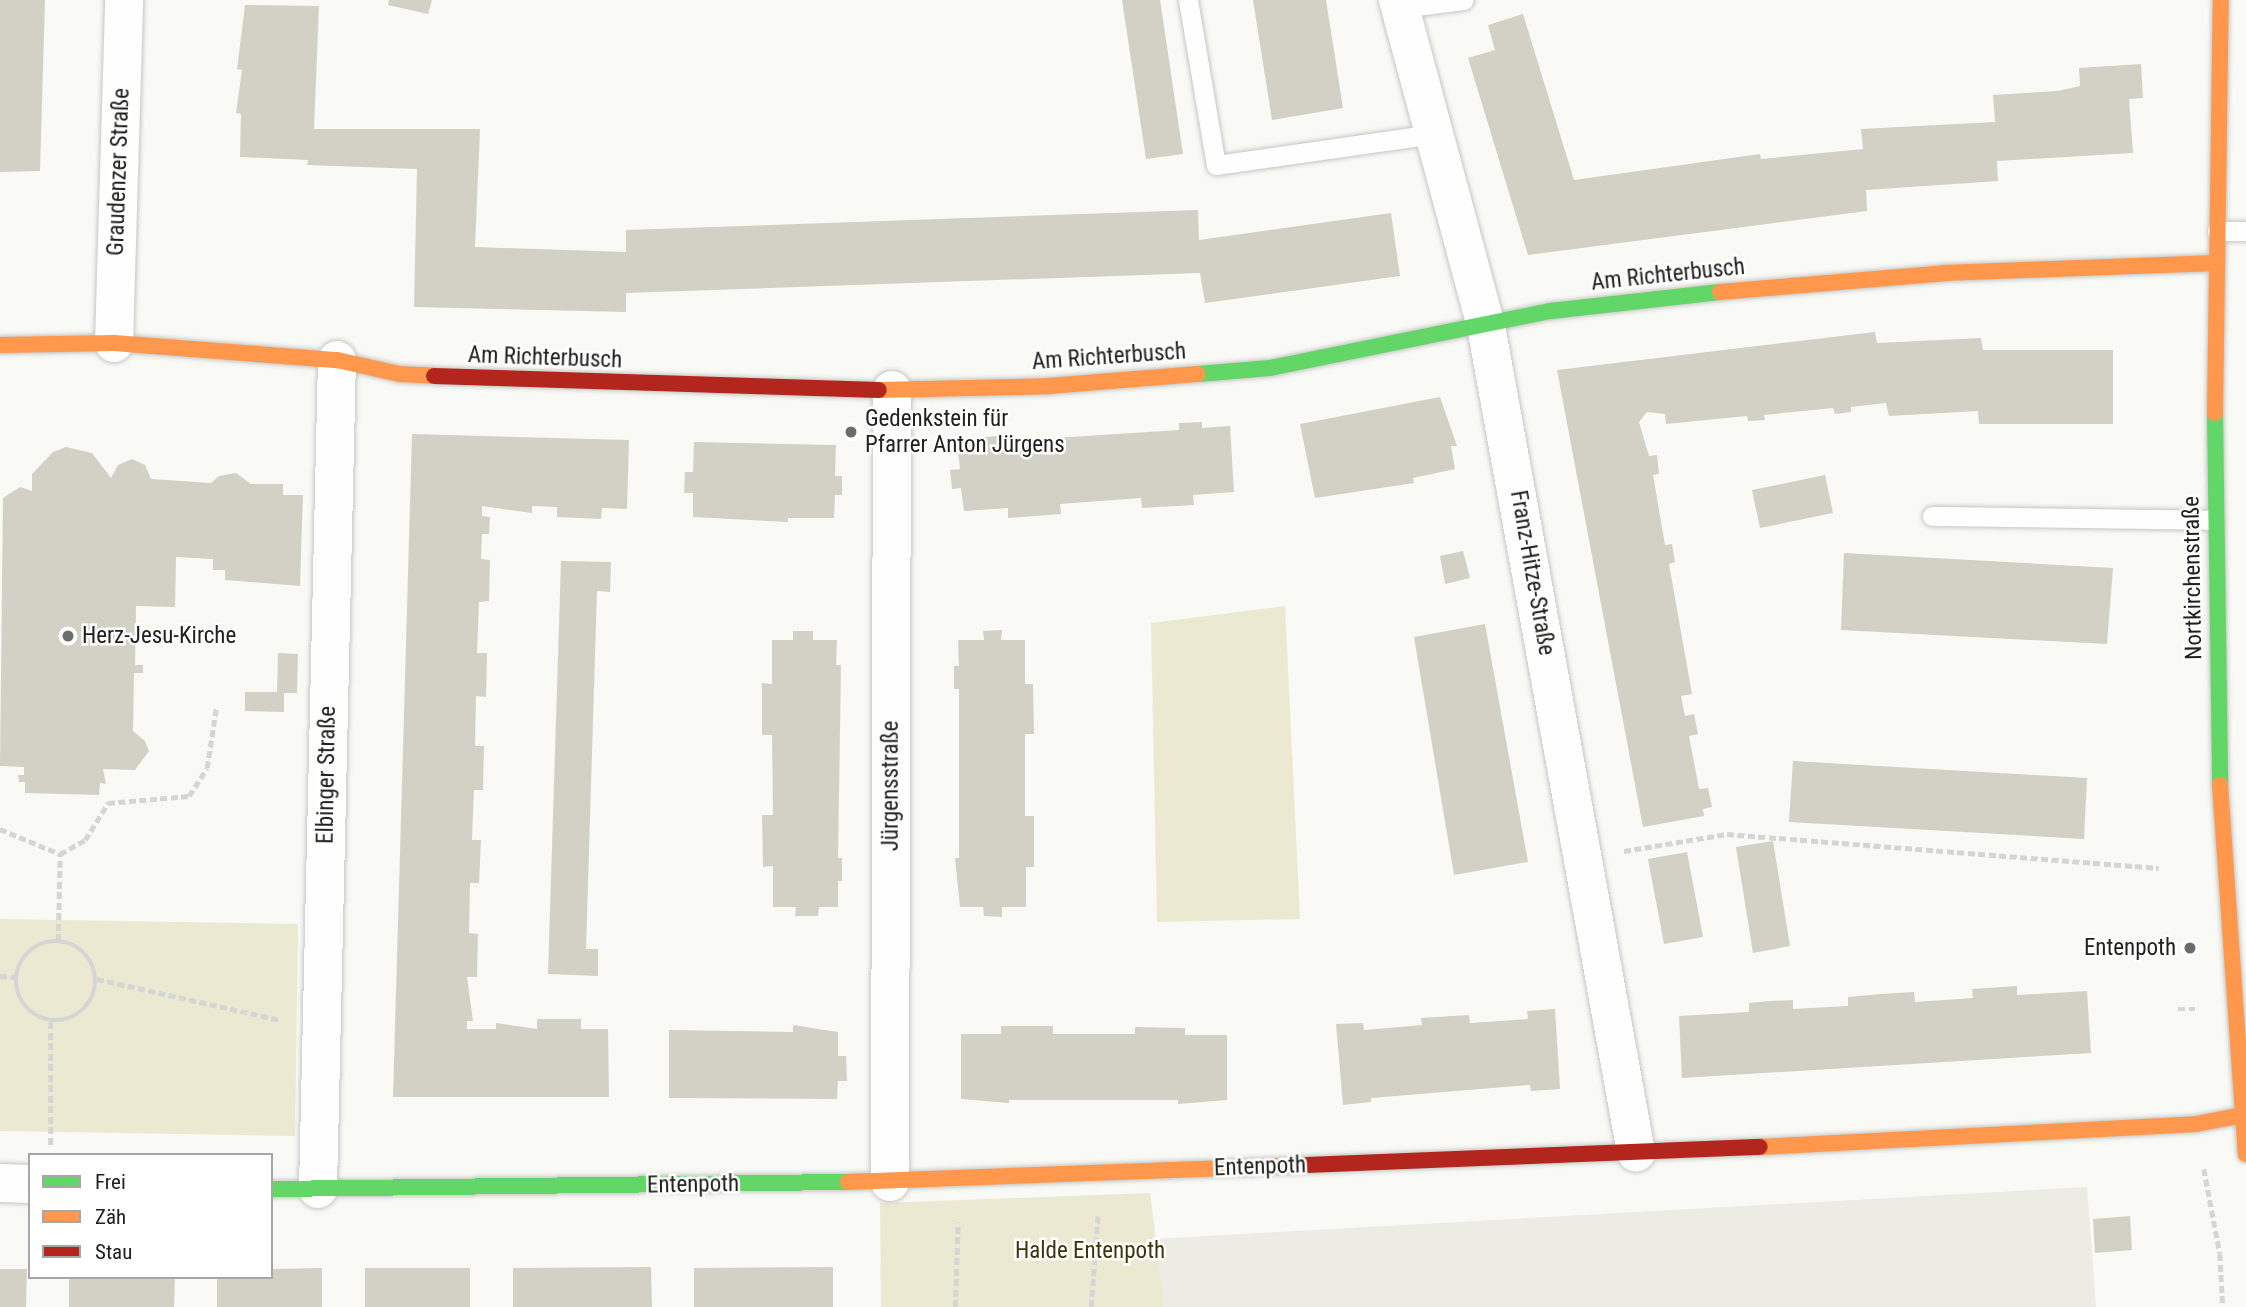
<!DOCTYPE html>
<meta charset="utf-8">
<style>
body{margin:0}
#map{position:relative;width:2246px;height:1307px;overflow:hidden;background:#f9f9f6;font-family:"Roboto Condensed",sans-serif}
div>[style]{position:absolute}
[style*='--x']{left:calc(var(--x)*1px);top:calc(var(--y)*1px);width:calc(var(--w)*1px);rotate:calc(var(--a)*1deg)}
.built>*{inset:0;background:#ecece4}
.green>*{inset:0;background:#ece9d3}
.building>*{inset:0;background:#d3d1c6}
.path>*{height:4.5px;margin-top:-2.25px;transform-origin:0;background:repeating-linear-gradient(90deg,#d5d5d4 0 7px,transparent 0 10.5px)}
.path>.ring{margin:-2.25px;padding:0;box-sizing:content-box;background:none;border:4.5px solid #d5d5d4;border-radius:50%}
.roads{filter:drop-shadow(0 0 2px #c6c6c3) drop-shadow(0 0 2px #c6c6c3)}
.lane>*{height:19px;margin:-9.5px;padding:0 9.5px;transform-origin:9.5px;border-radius:9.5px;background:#fefefe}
.street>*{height:38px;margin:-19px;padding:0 19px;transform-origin:19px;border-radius:19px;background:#fefefe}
.fast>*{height:16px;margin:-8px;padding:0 8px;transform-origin:8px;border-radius:8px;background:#63d668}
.slow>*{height:16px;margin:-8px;padding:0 8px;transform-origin:8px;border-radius:8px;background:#ff974d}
.jam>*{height:16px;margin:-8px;padding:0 8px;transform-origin:8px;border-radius:8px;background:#b3261e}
.dots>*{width:19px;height:19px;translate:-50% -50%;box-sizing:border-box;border:4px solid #fff;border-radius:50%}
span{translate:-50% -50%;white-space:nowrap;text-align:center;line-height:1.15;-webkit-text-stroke:5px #fff;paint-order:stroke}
.street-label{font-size:23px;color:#20201f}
.poi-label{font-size:23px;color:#20201f}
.left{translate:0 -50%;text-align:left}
.right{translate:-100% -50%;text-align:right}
.park-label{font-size:23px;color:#3c350b}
.legend{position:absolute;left:28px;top:1153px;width:245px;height:126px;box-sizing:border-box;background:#fff;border:2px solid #a6a6a5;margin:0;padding:9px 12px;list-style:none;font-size:21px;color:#20201f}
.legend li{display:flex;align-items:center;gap:14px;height:35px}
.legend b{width:35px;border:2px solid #a6a6a5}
</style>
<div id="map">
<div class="built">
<div style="clip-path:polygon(2087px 1187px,2096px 1307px,1164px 1307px,1153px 1239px)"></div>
</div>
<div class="green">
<div style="clip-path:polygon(1285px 606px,1300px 919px,1157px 922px,1151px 623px)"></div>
<div style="clip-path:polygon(0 919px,298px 924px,295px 1136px,0 1131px)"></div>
<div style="clip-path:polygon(1150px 1193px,1164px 1307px,881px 1307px,880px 1203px)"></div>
</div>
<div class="building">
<div style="clip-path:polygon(0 0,45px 0,40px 171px,0 172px)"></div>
<div style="clip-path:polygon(389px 0,432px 0,428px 14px,388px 5px)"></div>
<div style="clip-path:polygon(1122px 0,1160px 0,1183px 154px,1146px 159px)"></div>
<div style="clip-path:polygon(1253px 0,1326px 0,1343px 108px,1272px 120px)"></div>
<div style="clip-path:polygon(245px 5px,319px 6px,314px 129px,480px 129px,475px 247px,626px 252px,626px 230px,1198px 210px,1199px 240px,1391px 213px,1400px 276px,1205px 303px,1200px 273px,626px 293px,626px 312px,414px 307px,417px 169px,307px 165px,308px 160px,240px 157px,241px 114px,236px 113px,242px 70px,237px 69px)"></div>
<div style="clip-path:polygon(1523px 14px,1574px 180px,1760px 154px,1761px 159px,1863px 149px,1861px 129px,1995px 122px,1993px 95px,2058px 91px,2080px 86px,2079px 68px,2141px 64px,2143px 98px,2129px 99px,2133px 153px,1997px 161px,1998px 181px,1866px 190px,1867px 211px,1528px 255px,1468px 58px,1495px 50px,1488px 25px)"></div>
<div style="clip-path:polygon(1875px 332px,1877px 343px,1981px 338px,1983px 350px,2113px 350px,2113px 424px,1979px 424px,1978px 411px,1889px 416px,1886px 403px,1851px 407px,1851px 412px,1835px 414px,1833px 408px,1764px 415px,1765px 420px,1748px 421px,1747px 416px,1666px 424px,1665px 414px,1647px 412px,1639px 422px,1649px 456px,1657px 455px,1659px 474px,1653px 475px,1665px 545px,1672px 544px,1675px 562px,1669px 564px,1692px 694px,1681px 696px,1685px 716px,1694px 714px,1698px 734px,1689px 736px,1699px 789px,1708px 788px,1712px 807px,1703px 809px,1704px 816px,1643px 827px,1557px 370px)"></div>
<div style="clip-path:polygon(1440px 397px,1457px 446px,1451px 446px,1455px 469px,1413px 478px,1414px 483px,1315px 498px,1300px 424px)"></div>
<div style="clip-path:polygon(1202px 422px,1202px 428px,1230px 426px,1234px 492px,1193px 495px,1194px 505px,1142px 508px,1141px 498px,1060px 504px,1061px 514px,1008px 518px,1008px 508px,964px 511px,961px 488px,952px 489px,950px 470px,960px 469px,957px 444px,985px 443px,985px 437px,1008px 435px,1009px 441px,1179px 430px,1179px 423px)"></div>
<div style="clip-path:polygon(412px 434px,629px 440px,627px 509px,602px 508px,601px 519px,557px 517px,557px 507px,532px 506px,532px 513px,482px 506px,482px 516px,490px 517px,489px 534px,482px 534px,481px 559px,490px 560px,489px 601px,479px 602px,477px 653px,487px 653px,486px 697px,476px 696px,475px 746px,484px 746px,483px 790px,474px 790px,472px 840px,481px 840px,479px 883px,470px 883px,469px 933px,478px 934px,477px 977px,467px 977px,473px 1021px,467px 1021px,467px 1029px,496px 1029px,496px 1023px,537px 1029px,537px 1019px,581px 1019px,581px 1029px,608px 1029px,609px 1097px,393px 1097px)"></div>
<div style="clip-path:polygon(694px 442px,836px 445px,835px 476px,842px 476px,842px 495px,835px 495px,834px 518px,788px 518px,788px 522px,693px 517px,693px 493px,684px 493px,685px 472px,693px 472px)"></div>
<div style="clip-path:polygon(66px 447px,92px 453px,111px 478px,118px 465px,132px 459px,145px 465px,151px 479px,211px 483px,219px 476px,236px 473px,251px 484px,283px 484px,283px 495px,303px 495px,300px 586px,225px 580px,225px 570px,213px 570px,213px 559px,176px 557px,175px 607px,136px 606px,135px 665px,143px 665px,143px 673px,134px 673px,133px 731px,145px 741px,149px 751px,135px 770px,103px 769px,106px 784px,100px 783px,99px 795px,25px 793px,25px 782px,19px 782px,18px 775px,24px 775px,24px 767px,0 766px,3px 498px,20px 487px,32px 491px,32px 474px,53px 452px)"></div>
<div style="clip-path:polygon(1825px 475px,1833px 513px,1760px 528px,1752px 490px)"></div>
<div style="clip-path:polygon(1463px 551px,1470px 578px,1445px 584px,1440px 556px)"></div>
<div style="clip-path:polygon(1844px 553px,2113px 568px,2107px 644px,1841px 630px)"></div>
<div style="clip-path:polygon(561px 561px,611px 562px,610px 592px,597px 591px,586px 949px,598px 949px,598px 976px,548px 974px)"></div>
<div style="clip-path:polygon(1485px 624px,1528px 862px,1454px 875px,1414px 637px)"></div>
<div style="clip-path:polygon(1002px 630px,1001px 640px,1025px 640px,1025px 684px,1033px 684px,1034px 734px,1025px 734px,1025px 816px,1034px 816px,1034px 867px,1026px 867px,1026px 907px,1002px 907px,1002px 917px,984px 916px,983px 907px,960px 907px,955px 858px,959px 858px,959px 689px,954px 689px,954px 666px,959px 666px,958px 640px,984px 640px,983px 631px)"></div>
<div style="clip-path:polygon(793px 631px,813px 631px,813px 640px,837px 640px,836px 665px,841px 665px,838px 858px,842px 858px,842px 881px,838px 881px,838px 907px,819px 907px,818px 916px,795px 916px,796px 907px,773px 907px,773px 866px,763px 867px,762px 815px,773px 815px,772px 735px,762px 735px,762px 683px,772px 684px,772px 640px,793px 640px)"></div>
<div style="clip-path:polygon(278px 653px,298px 654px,297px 693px,284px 693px,284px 712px,245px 711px,245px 692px,277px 692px)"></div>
<div style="clip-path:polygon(1793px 761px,2087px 778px,2084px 839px,1789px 822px)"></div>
<div style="clip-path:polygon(1773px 841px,1790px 946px,1753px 953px,1736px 847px)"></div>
<div style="clip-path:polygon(1687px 852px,1703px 937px,1664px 944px,1648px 859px)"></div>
<div style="clip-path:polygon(2017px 986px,2017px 995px,2087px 991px,2091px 1053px,1682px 1078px,1679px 1016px,1749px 1012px,1749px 1003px,1770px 1001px,1793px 1000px,1793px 1009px,1848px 1006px,1848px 997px,1881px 994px,1914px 992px,1915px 1002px,1973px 998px,1972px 989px)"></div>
<div style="clip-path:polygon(1555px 1009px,1560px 1089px,1531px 1091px,1530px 1085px,1371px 1098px,1371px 1102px,1343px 1105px,1336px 1024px,1363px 1023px,1364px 1030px,1422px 1025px,1421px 1018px,1469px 1015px,1470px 1023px,1528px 1019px,1527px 1011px)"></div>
<div style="clip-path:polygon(793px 1025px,838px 1032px,838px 1056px,846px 1056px,847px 1081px,838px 1081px,837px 1099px,669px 1098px,669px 1030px,793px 1032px)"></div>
<div style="clip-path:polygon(1001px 1026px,1053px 1026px,1053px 1034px,1135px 1034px,1135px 1027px,1185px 1028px,1185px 1035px,1227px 1035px,1227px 1100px,1178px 1104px,1178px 1100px,1009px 1100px,1009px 1103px,961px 1099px,961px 1034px,1001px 1034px)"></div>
<div style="clip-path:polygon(2130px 1216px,2132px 1250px,2095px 1253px,2093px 1219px)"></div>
<div style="clip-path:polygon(651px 1267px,652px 1307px,513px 1307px,513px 1268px)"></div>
<div style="clip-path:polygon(833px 1267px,833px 1307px,694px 1307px,694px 1268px)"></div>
<div style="clip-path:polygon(322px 1268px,322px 1307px,217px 1307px,217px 1277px,271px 1277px,271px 1269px)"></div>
<div style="clip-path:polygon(365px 1268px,470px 1268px,470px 1307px,365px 1307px)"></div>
<div style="clip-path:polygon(0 1269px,27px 1269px,26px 1307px,0 1307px)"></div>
<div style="clip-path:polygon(69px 1277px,175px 1277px,174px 1307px,69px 1307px)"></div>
</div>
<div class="path">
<div style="--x:0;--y:829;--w:65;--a:22.6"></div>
<div style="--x:1624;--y:851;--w:104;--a:-9.4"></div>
<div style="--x:1727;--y:834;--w:433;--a:4.5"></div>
<div class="ring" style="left:16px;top:941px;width:75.5px;height:75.5px"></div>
<div style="--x:58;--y:941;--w:87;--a:-88.7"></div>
<div style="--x:60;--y:854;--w:29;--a:-29"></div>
<div style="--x:85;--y:840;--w:44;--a:-58.1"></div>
<div style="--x:108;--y:803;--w:81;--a:-4.9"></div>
<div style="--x:189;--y:796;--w:33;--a:-57"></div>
<div style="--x:207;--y:768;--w:60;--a:-81.3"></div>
<div style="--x:0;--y:976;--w:15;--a:4"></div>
<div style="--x:97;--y:979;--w:188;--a:12.6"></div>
<div style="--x:2178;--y:1009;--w:17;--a:0"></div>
<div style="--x:51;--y:1022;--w:125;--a:90"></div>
<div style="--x:2204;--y:1169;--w:86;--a:79.3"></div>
<div style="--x:2220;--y:1254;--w:53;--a:86.8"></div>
<div style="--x:955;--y:1307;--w:85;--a:-88"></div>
<div style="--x:1091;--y:1307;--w:93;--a:-85.7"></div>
</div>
<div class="roads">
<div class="lane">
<div style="--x:1188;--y:0;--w:167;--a:80.4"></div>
<div style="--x:1216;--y:165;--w:221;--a:-8.1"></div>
<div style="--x:1400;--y:8;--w:64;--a:-7.1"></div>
<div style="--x:2217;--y:231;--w:29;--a:0"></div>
<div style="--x:1932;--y:516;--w:282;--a:0.8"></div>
</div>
<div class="street">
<div style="--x:1398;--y:0;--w:338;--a:74.9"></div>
<div style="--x:1486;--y:326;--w:840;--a:79.71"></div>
<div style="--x:114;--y:343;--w:343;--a:-88.3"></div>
<div style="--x:890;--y:1182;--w:792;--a:-89.86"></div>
<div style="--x:0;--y:1183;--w:30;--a:2"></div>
<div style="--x:318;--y:1189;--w:829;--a:-88.69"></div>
</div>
<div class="fast">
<div style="--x:1198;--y:374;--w:72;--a:-4.8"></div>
<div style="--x:1270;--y:368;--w:287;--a:-11.5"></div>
<div style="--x:1551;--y:311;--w:170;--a:-6.4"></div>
<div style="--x:2215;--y:413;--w:372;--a:89.2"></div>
<div style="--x:271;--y:1189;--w:577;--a:-0.7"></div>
</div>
<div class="slow">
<div style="--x:1720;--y:292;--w:225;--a:-4.8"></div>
<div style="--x:1944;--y:273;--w:272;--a:-2.1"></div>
<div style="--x:0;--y:345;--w:114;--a:-1"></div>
<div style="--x:114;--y:343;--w:224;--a:4.4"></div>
<div style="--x:337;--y:360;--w:64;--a:12.7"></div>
<div style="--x:399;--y:374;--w:35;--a:3"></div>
<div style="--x:879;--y:390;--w:170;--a:-1.3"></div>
<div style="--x:1049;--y:386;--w:149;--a:-4.6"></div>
<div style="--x:2215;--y:413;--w:413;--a:-89.2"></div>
<div style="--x:2220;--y:785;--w:370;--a:86"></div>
<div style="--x:1760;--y:1147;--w:437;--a:-3"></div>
<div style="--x:2196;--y:1124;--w:49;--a:-10.6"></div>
<div style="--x:848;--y:1182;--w:460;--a:-2.1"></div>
</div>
<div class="jam">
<div style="--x:434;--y:376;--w:445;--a:1.8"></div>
<div style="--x:1308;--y:1165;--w:452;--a:-2.3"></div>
</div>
</div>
<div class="dots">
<div style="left:851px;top:432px;background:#6c6c6a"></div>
<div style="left:68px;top:636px;background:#6c6c6a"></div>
<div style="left:2190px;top:948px;background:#6c6c6a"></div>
</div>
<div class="street-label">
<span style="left:119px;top:172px;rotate:-88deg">Graudenzer Straße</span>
<span style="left:1668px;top:275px;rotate:-6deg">Am Richterbusch</span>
<span style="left:1109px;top:357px;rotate:-4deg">Am Richterbusch</span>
<span style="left:545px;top:358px;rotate:2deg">Am Richterbusch</span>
<span style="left:1532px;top:573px;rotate:80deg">Franz-Hitze-Straße</span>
<span style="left:2193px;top:578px;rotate:-91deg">Nortkirchenstraße</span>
<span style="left:327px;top:775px;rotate:-89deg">Elbinger Straße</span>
<span style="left:891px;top:786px;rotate:-90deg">Jürgensstraße</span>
<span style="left:1260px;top:1167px;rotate:-2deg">Entenpoth</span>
<span style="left:693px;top:1185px;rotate:-1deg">Entenpoth</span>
</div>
<div class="poi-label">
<span class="left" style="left:865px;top:432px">Gedenkstein für<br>Pfarrer Anton Jürgens</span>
<span class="left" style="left:82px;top:636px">Herz-Jesu-Kirche</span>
<span class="right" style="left:2176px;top:948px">Entenpoth</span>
</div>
<div class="park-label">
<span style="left:1090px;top:1251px">Halde Entenpoth</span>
</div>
<ul class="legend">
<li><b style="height:9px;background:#63d668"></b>Frei</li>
<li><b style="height:9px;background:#ff974d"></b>Zäh</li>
<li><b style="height:9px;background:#b3261e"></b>Stau</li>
</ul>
</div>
